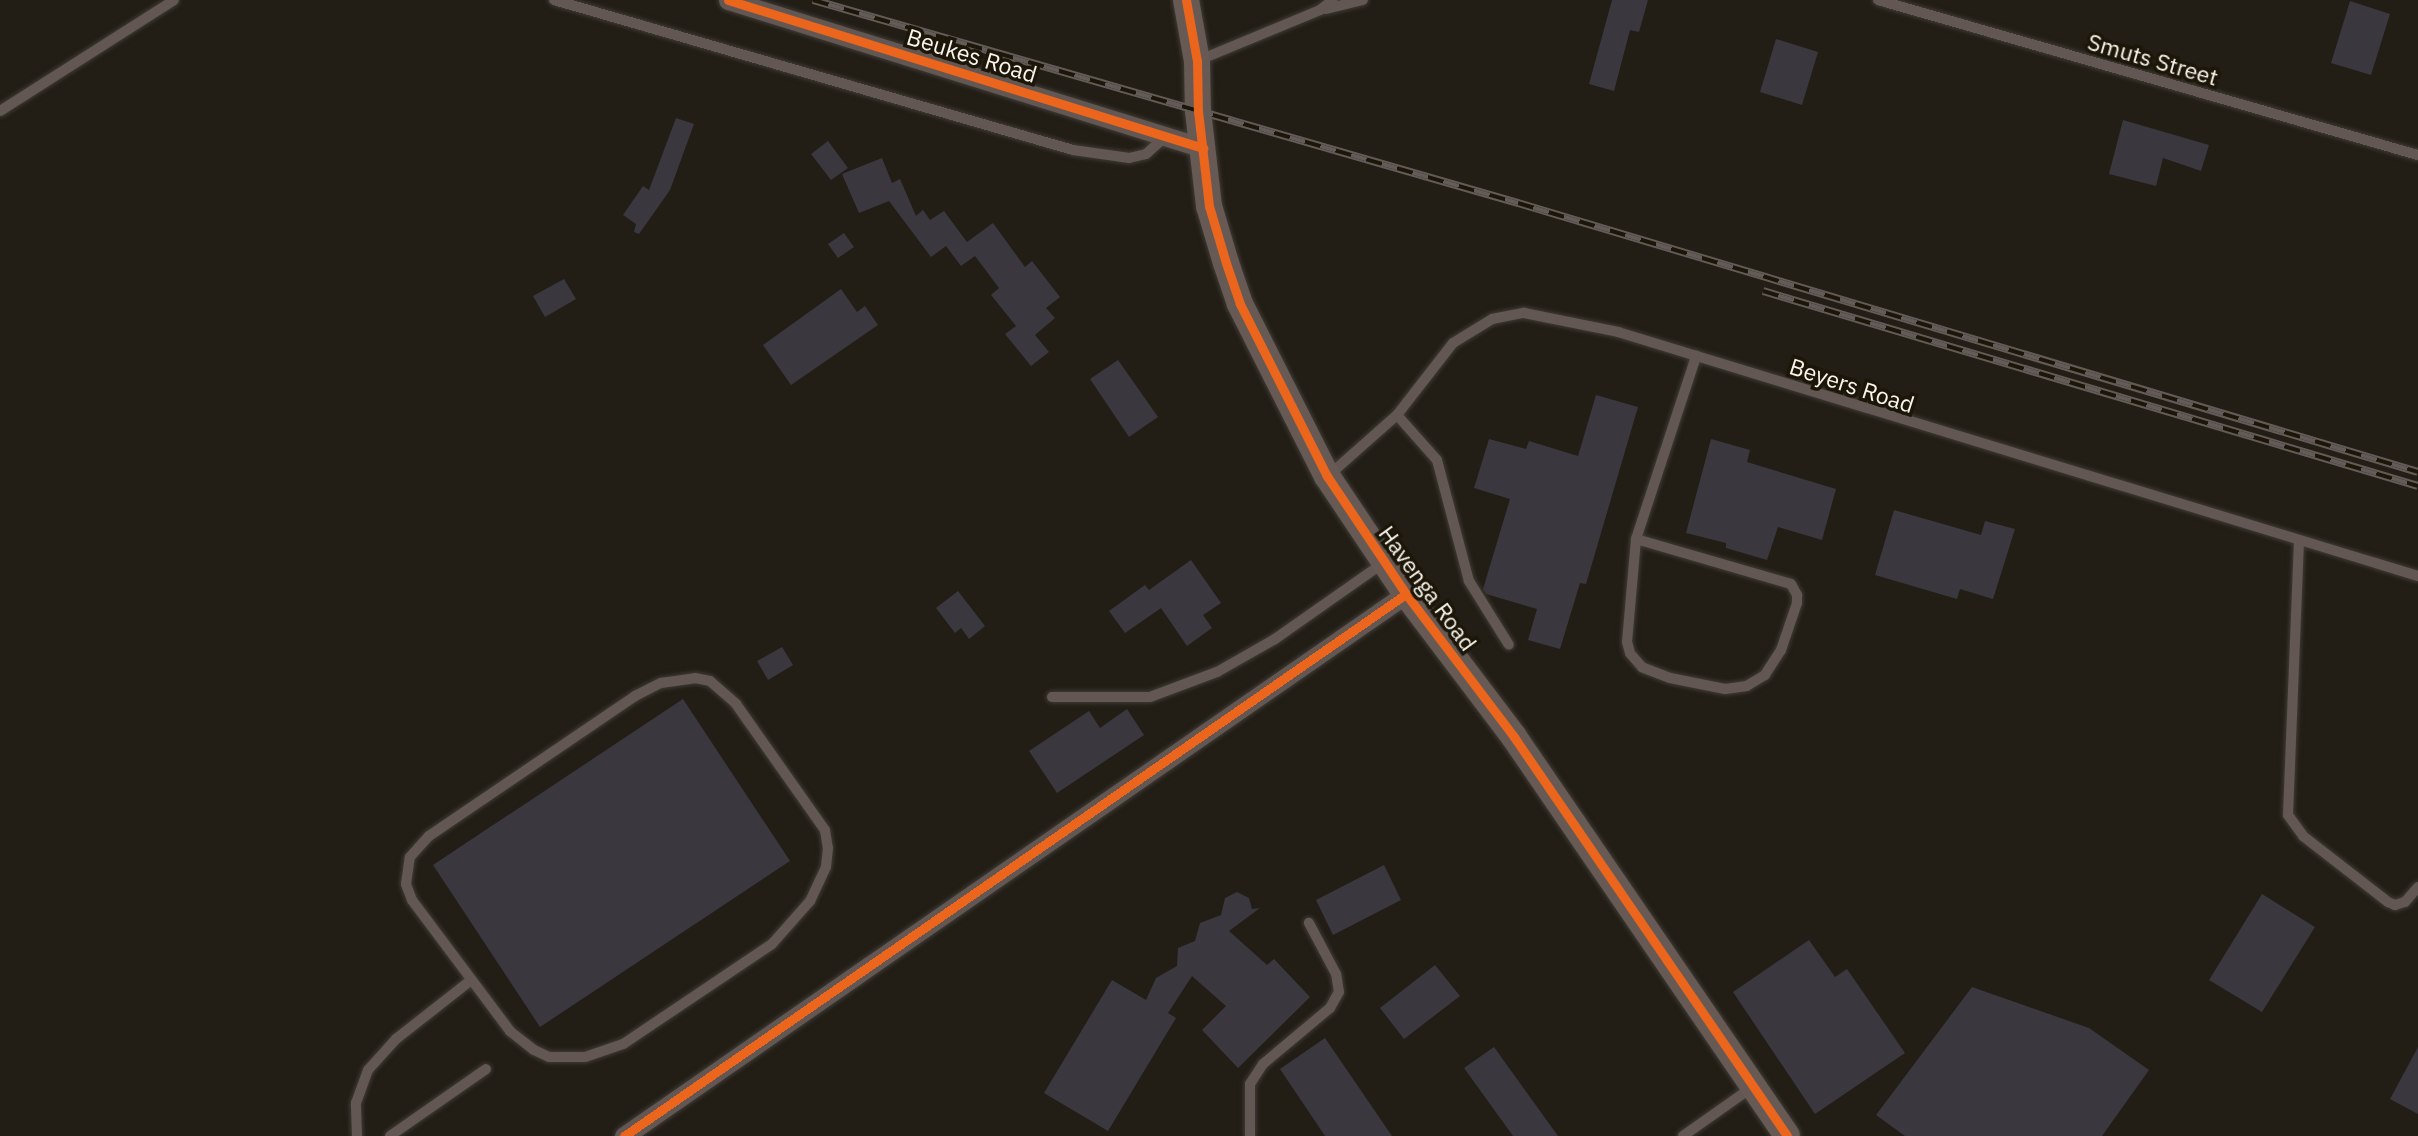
<!DOCTYPE html>
<style>
body{margin:0}
#map{position:relative;width:2418px;height:1136px;overflow:hidden;background:#221e16;font-family:"IBM Plex Sans",sans-serif}
div>[style]{position:absolute}
[style*='--x']{left:calc(var(--x)*1px);top:calc(var(--y)*1px);width:calc(var(--w)*1px);rotate:calc(var(--a)*1deg)}
.building>*{inset:0;background:#3a373f}
.roads{filter:drop-shadow(0 0 2px #3f3b35) drop-shadow(0 0 2px #3f3b35)}
.lane>*{height:10px;margin:-5px;padding:0 5px;transform-origin:5px;border-radius:5px;background:#635754}
.street>*{height:19px;margin:-9.5px;padding:0 9.5px;transform-origin:9.5px;border-radius:9.5px;background:#635754}
.secondary>*{height:26px;margin:-13px;padding:0 13px;transform-origin:13px;border-radius:13px;background:#675a55}
.rail>*{height:8px;margin-top:-4px;transform-origin:0;background:repeating-linear-gradient(90deg,#1c1609 0 16px,#635b57 0 32px);box-sizing:border-box;border-block:2px solid #635b57}
.cycleway>*{height:9px;margin:-4.5px;padding:0 4.5px;transform-origin:4.5px;border-radius:4.5px;background:#eb651d}
span{translate:-50% -50%;white-space:nowrap;text-align:center;line-height:1.15;-webkit-text-stroke:7px #1c1609;paint-order:stroke}
.street-label{font-size:23px;color:#f9f5ec}
</style>
<div id="map">
<div class="building">
<div style="clip-path:polygon(1612px 0,1648px 0,1639px 32px,1630px 30px,1614px 91px,1589px 84px)"></div>
<div style="clip-path:polygon(2350px 1px,2390px 14px,2371px 75px,2331px 63px)"></div>
<div style="clip-path:polygon(1776px 39px,1818px 52px,1802px 105px,1760px 92px)"></div>
<div style="clip-path:polygon(676px 118px,694px 124px,670px 190px,639px 234px,634px 232px,636px 224px,623px 215px,643px 186px,649px 190px)"></div>
<div style="clip-path:polygon(2123px 120px,2209px 145px,2201px 171px,2163px 158px,2156px 186px,2109px 174px)"></div>
<div style="clip-path:polygon(828px 141px,848px 168px,831px 180px,811px 154px)"></div>
<div style="clip-path:polygon(882px 158px,892px 183px,900px 179px,916px 216px,923px 210px,930px 220px,944px 211px,967px 242px,993px 223px,1025px 267px,1032px 261px,1060px 297px,1046px 308px,1055px 318px,1035px 335px,1049px 352px,1031px 366px,1005px 334px,1016px 326px,991px 295px,999px 288px,975px 256px,961px 266px,946px 246px,931px 257px,889px 201px,859px 213px,842px 174px)"></div>
<div style="clip-path:polygon(844px 233px,854px 247px,838px 258px,828px 244px)"></div>
<div style="clip-path:polygon(564px 279px,576px 299px,545px 317px,533px 296px)"></div>
<div style="clip-path:polygon(841px 289px,857px 312px,865px 306px,878px 325px,791px 385px,763px 345px)"></div>
<div style="clip-path:polygon(1118px 360px,1158px 417px,1129px 437px,1090px 379px)"></div>
<div style="clip-path:polygon(1596px 395px,1638px 407px,1586px 584px,1580px 583px,1560px 649px,1528px 640px,1537px 609px,1486px 594px,1483px 589px,1510px 499px,1474px 488px,1489px 439px,1526px 449px,1529px 441px,1578px 456px)"></div>
<div style="clip-path:polygon(1711px 439px,1750px 450px,1747px 462px,1836px 489px,1822px 540px,1778px 527px,1767px 560px,1726px 548px,1726px 543px,1686px 533px)"></div>
<div style="clip-path:polygon(1894px 510px,1981px 535px,1985px 521px,2015px 529px,1993px 599px,1960px 589px,1957px 599px,1875px 575px)"></div>
<div style="clip-path:polygon(1191px 560px,1221px 603px,1203px 615px,1212px 628px,1187px 646px,1161px 608px,1125px 633px,1109px 611px,1145px 585px,1149px 590px)"></div>
<div style="clip-path:polygon(958px 591px,985px 626px,969px 639px,961px 628px,955px 633px,936px 608px)"></div>
<div style="clip-path:polygon(782px 647px,793px 665px,768px 680px,757px 661px)"></div>
<div style="clip-path:polygon(683px 699px,790px 861px,540px 1027px,433px 865px)"></div>
<div style="clip-path:polygon(1127px 709px,1144px 735px,1057px 793px,1029px 751px,1089px 711px,1100px 728px)"></div>
<div style="clip-path:polygon(1384px 865px,1401px 900px,1333px 935px,1316px 900px)"></div>
<div style="clip-path:polygon(1237px 892px,1249px 898px,1252px 909px,1260px 908px,1229px 931px,1267px 965px,1274px 959px,1310px 997px,1238px 1068px,1202px 1030px,1226px 1006px,1192px 976px,1168px 1013px,1176px 1018px,1108px 1131px,1044px 1093px,1112px 980px,1146px 1000px,1156px 978px,1177px 966px,1178px 948px,1195px 941px,1200px 923px,1221px 915px,1225px 898px)"></div>
<div style="clip-path:polygon(2262px 894px,2315px 927px,2262px 1012px,2209px 980px)"></div>
<div style="clip-path:polygon(1809px 940px,1835px 977px,1847px 969px,1905px 1053px,1815px 1114px,1733px 992px)"></div>
<div style="clip-path:polygon(1435px 965px,1460px 996px,1404px 1039px,1380px 1008px)"></div>
<div style="clip-path:polygon(1972px 987px,2089px 1028px,2149px 1070px,2102px 1136px,1905px 1136px,1876px 1115px)"></div>
<div style="clip-path:polygon(1325px 1038px,1392px 1136px,1325px 1136px,1280px 1069px)"></div>
<div style="clip-path:polygon(1494px 1047px,1558px 1136px,1513px 1136px,1464px 1068px)"></div>
<div style="clip-path:polygon(2418px 1047px,2418px 1114px,2390px 1099px)"></div>
</div>
<div class="roads">
<div class="lane">
<div style="--x:554;--y:0;--w:540;--a:16.12"></div>
<div style="--x:1073;--y:150;--w:57;--a:8.1"></div>
<div style="--x:1129;--y:158;--w:17;--a:-13"></div>
<div style="--x:1146;--y:154;--w:28;--a:-42"></div>
<div style="--x:1878;--y:0;--w:562;--a:16.02"></div>
<div style="--x:1326;--y:9;--w:38;--a:-14"></div>
<div style="--x:1197;--y:61;--w:133;--a:-22.5"></div>
<div style="--x:1320;--y:10;--w:16;--a:-38"></div>
<div style="--x:0;--y:111;--w:206;--a:-32.5"></div>
<div style="--x:1397;--y:415;--w:60;--a:48.4"></div>
<div style="--x:1437;--y:460;--w:125;--a:75.2"></div>
<div style="--x:1469;--y:581;--w:75;--a:58"></div>
<div style="--x:1328;--y:476;--w:92;--a:-41.5"></div>
<div style="--x:1397;--y:415;--w:91;--a:-52.1"></div>
<div style="--x:1453;--y:343;--w:46;--a:-31.6"></div>
<div style="--x:1492;--y:319;--w:33;--a:-11"></div>
<div style="--x:1524;--y:313;--w:96;--a:11.4"></div>
<div style="--x:1618;--y:332;--w:836;--a:16.96"></div>
<div style="--x:1636;--y:539;--w:161;--a:16.2"></div>
<div style="--x:1791;--y:584;--w:13;--a:61"></div>
<div style="--x:1797;--y:595;--w:8;--a:90"></div>
<div style="--x:1797;--y:603;--w:50;--a:108.8"></div>
<div style="--x:1781;--y:650;--w:30;--a:123"></div>
<div style="--x:1765;--y:675;--w:21;--a:149"></div>
<div style="--x:1747;--y:686;--w:22;--a:172"></div>
<div style="--x:1725;--y:689;--w:56;--a:-168.7"></div>
<div style="--x:1670;--y:678;--w:30;--a:-159"></div>
<div style="--x:1642;--y:667;--w:18;--a:-131"></div>
<div style="--x:1630;--y:653;--w:11;--a:-105"></div>
<div style="--x:1627;--y:642;--w:103;--a:-85"></div>
<div style="--x:1636;--y:539;--w:193;--a:-71.8"></div>
<div style="--x:2299;--y:541;--w:274;--a:92.3"></div>
<div style="--x:2288;--y:815;--w:26;--a:54"></div>
<div style="--x:2303;--y:836;--w:108;--a:37.8"></div>
<div style="--x:2388;--y:902;--w:8;--a:23"></div>
<div style="--x:2395;--y:905;--w:10;--a:-17"></div>
<div style="--x:2405;--y:902;--w:20;--a:-49"></div>
<div style="--x:695;--y:678;--w:15;--a:11"></div>
<div style="--x:710;--y:681;--w:35;--a:41"></div>
<div style="--x:736;--y:704;--w:154;--a:54.8"></div>
<div style="--x:825;--y:830;--w:18;--a:81"></div>
<div style="--x:828;--y:848;--w:19;--a:96"></div>
<div style="--x:826;--y:867;--w:38;--a:115"></div>
<div style="--x:810;--y:901;--w:57;--a:131.5"></div>
<div style="--x:772;--y:944;--w:179;--a:146.1"></div>
<div style="--x:623;--y:1044;--w:40;--a:161.1"></div>
<div style="--x:585;--y:1057;--w:36;--a:180"></div>
<div style="--x:549;--y:1057;--w:17;--a:-155"></div>
<div style="--x:534;--y:1050;--w:31;--a:-142"></div>
<div style="--x:510;--y:1031;--w:164;--a:-126.8"></div>
<div style="--x:412;--y:900;--w:17;--a:-111"></div>
<div style="--x:406;--y:884;--w:27;--a:-82"></div>
<div style="--x:410;--y:857;--w:28;--a:-48"></div>
<div style="--x:429;--y:836;--w:249;--a:-34.2"></div>
<div style="--x:635;--y:696;--w:29;--a:-27"></div>
<div style="--x:661;--y:683;--w:34;--a:-8"></div>
<div style="--x:1052;--y:697;--w:98;--a:0"></div>
<div style="--x:1150;--y:697;--w:72;--a:-20.5"></div>
<div style="--x:1217;--y:672;--w:67;--a:-29.6"></div>
<div style="--x:1275;--y:639;--w:132;--a:-35.1"></div>
<div style="--x:357;--y:1136;--w:33;--a:-92"></div>
<div style="--x:356;--y:1103;--w:35;--a:-70"></div>
<div style="--x:368;--y:1070;--w:42;--a:-47.9"></div>
<div style="--x:396;--y:1039;--w:94;--a:-38.1"></div>
<div style="--x:390;--y:1136;--w:117;--a:-34.9"></div>
<div style="--x:1250;--y:1136;--w:52;--a:-90"></div>
<div style="--x:1250;--y:1084;--w:24;--a:-57"></div>
<div style="--x:1263;--y:1064;--w:87;--a:-39.9"></div>
<div style="--x:1330;--y:1008;--w:18;--a:-61"></div>
<div style="--x:1339;--y:992;--w:18;--a:-99"></div>
<div style="--x:1336;--y:974;--w:58;--a:-117.9"></div>
<div style="--x:1683;--y:1136;--w:83;--a:-35.2"></div>
</div>
<div class="street">
<div style="--x:728;--y:0;--w:498;--a:17.3"></div>
<div style="--x:624;--y:1136;--w:951;--a:-34.73"></div>
</div>
<div class="secondary">
<div style="--x:1186;--y:0;--w:62;--a:79.8"></div>
<div style="--x:1197;--y:61;--w:50;--a:88.9"></div>
<div style="--x:1198;--y:111;--w:96;--a:83.4"></div>
<div style="--x:1209;--y:206;--w:59;--a:73.4"></div>
<div style="--x:1226;--y:263;--w:43;--a:71.1"></div>
<div style="--x:1240;--y:304;--w:193;--a:63.2"></div>
<div style="--x:1327;--y:476;--w:142;--a:56.2"></div>
<div style="--x:1406;--y:594;--w:179;--a:52.9"></div>
<div style="--x:1514;--y:737;--w:483;--a:55.6"></div>
</div>
</div>
<div class="rail">
<div style="--x:813;--y:0;--w:734;--a:16.06"></div>
<div style="--x:1518;--y:203;--w:939;--a:16.64"></div>
<div style="--x:1763;--y:291;--w:683;--a:16.58"></div>
</div>
<div class="cycleway">
<div style="--x:728;--y:0;--w:498;--a:17.3"></div>
<div style="--x:1186;--y:0;--w:62;--a:79.8"></div>
<div style="--x:1197;--y:61;--w:50;--a:88.9"></div>
<div style="--x:1198;--y:111;--w:96;--a:83.4"></div>
<div style="--x:1209;--y:206;--w:59;--a:73.4"></div>
<div style="--x:1226;--y:263;--w:43;--a:71.1"></div>
<div style="--x:1240;--y:304;--w:193;--a:63.2"></div>
<div style="--x:1327;--y:476;--w:142;--a:56.2"></div>
<div style="--x:1406;--y:594;--w:179;--a:52.9"></div>
<div style="--x:1514;--y:737;--w:483;--a:55.6"></div>
<div style="--x:624;--y:1136;--w:951;--a:-34.73"></div>
</div>
<div class="street-label">
<span style="left:972px;top:55px;rotate:17deg">Beukes Road</span>
<span style="left:2153px;top:59px;rotate:16deg">Smuts Street</span>
<span style="left:1852px;top:385px;rotate:18deg">Beyers Road</span>
<span style="left:1428px;top:588px;rotate:54deg">Havenga Road</span>
</div>
</div>
